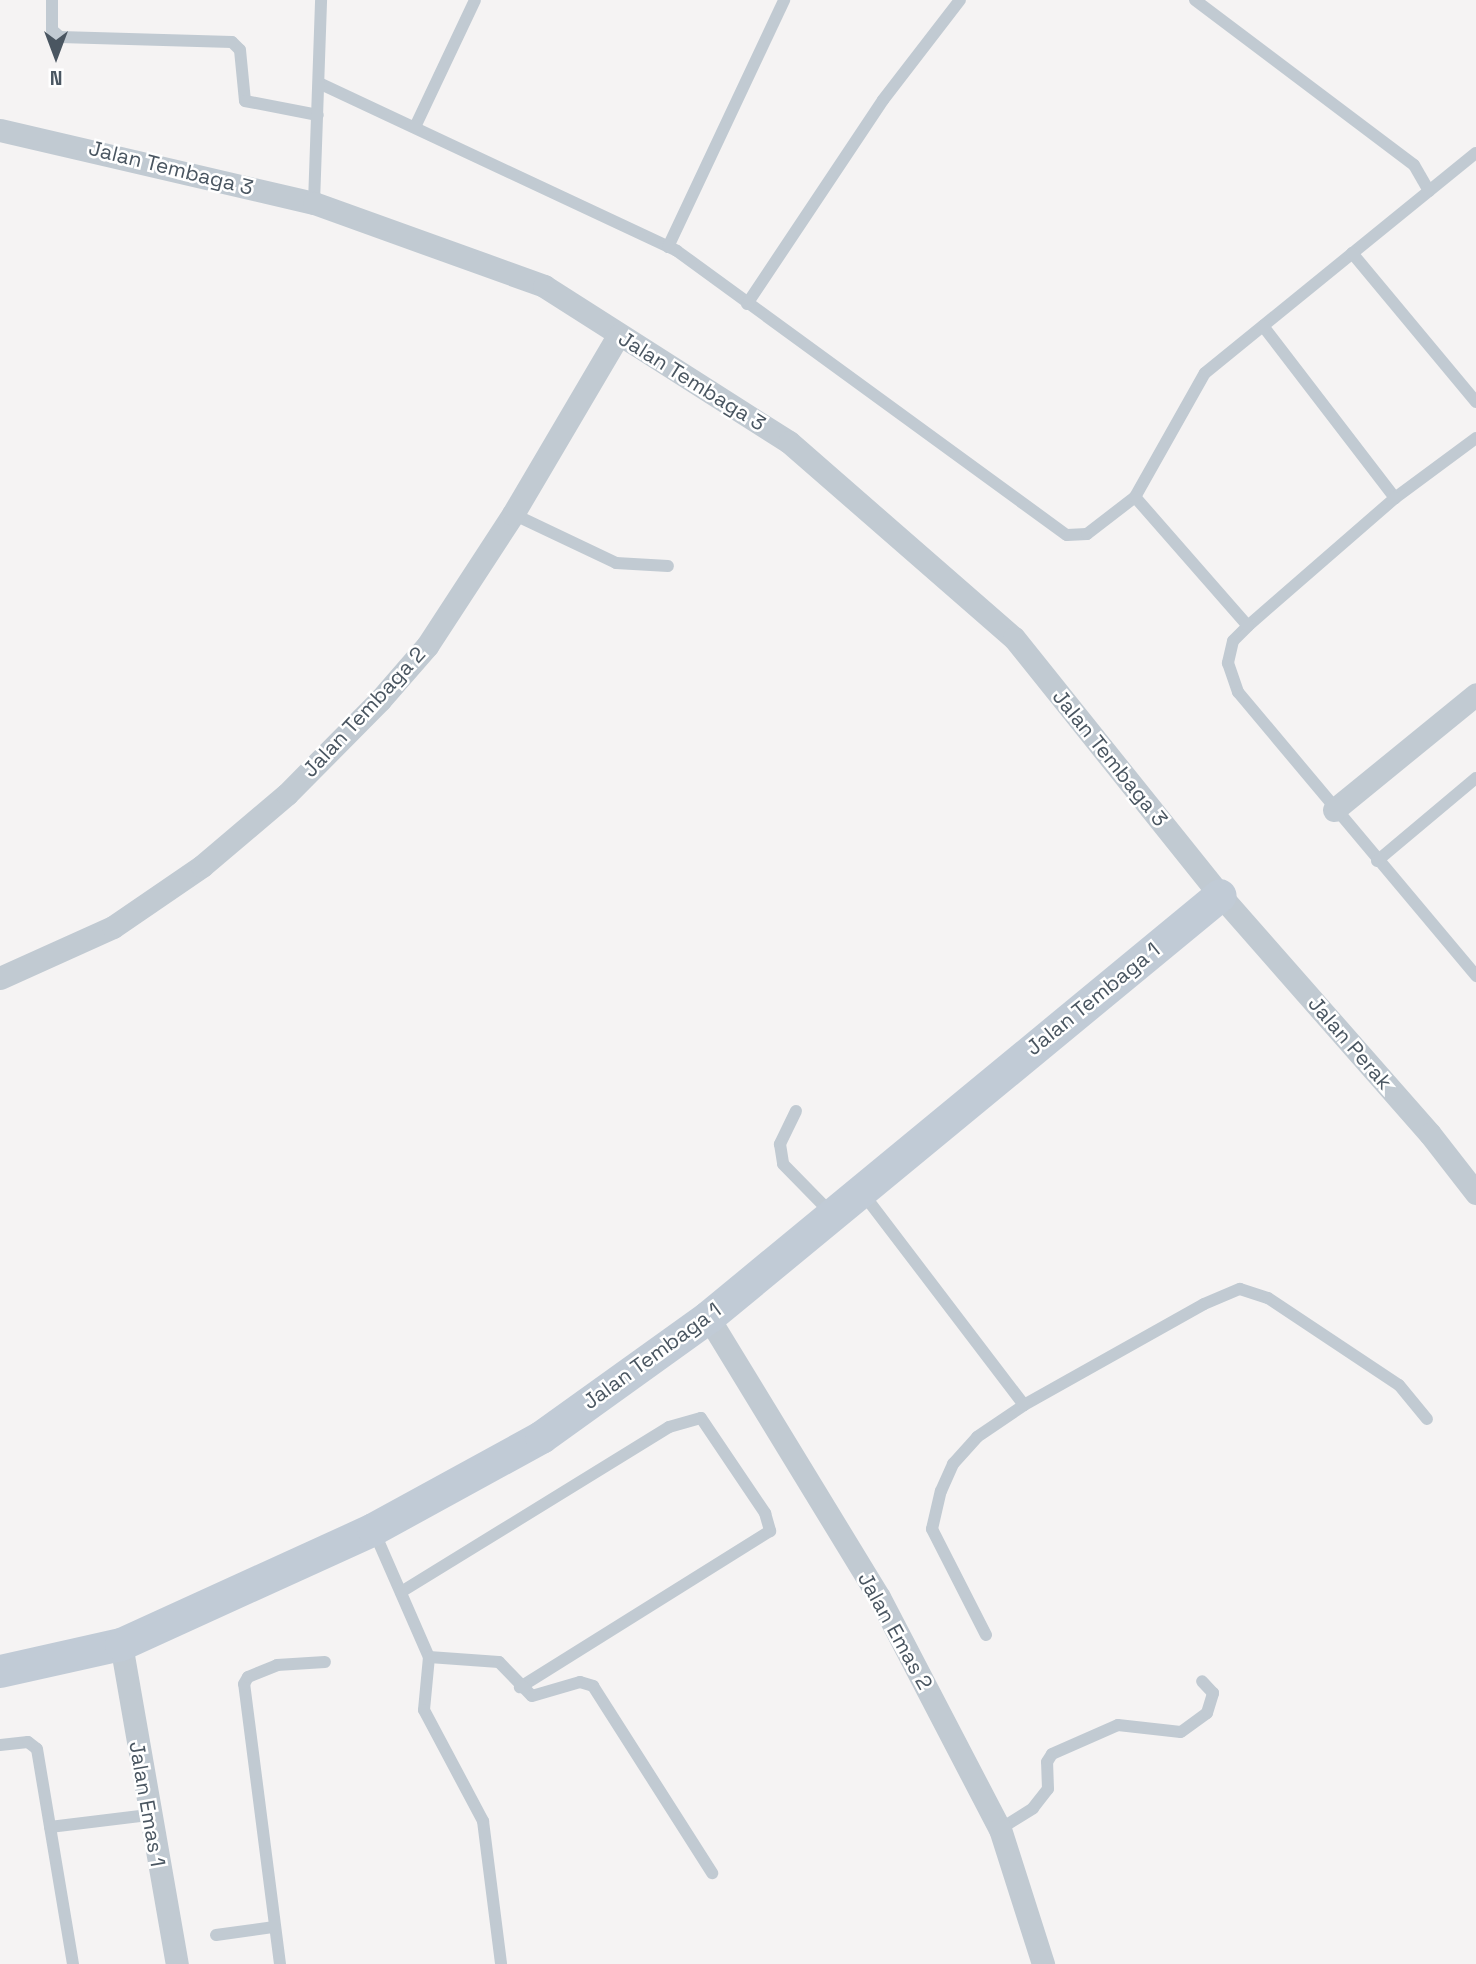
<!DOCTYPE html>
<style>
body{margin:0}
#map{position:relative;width:1476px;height:1964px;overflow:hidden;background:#f5f3f3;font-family:"Space Grotesk",sans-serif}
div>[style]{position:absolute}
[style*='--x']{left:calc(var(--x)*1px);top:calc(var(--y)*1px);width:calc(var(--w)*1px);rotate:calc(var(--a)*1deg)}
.lane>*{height:12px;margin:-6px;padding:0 6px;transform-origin:6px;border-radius:6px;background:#c1cad2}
.street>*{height:23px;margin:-11.5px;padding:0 11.5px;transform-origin:11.5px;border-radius:11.5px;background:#c1cad2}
.secondary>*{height:33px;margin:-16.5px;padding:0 16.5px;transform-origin:16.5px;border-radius:16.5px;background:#c1cbd6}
span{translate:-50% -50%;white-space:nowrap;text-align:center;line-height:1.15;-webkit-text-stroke:5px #fff;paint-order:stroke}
.street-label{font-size:21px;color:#4a5661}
.north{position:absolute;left:21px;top:21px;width:70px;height:70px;-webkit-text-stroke:5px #fff;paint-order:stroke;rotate:180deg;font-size:19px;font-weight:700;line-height:28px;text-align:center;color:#4a5661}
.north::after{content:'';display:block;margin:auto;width:24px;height:32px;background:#4a5661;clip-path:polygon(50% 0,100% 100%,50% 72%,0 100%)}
</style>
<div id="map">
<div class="lane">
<div style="--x:52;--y:0;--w:30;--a:90"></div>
<div style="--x:52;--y:30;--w:11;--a:41"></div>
<div style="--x:60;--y:37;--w:172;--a:1.7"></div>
<div style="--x:232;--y:42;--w:11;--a:45"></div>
<div style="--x:240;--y:50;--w:51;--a:84.4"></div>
<div style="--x:245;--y:101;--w:74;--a:10.9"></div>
<div style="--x:1195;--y:0;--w:274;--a:37"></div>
<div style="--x:1414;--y:165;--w:30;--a:60"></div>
<div style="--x:321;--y:84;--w:393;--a:25.1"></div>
<div style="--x:677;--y:251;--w:482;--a:36.1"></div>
<div style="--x:1067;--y:535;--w:20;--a:-3"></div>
<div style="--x:1087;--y:534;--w:61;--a:-37.6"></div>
<div style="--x:1135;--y:497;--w:142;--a:-60.6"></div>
<div style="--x:1205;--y:373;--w:349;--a:-39.1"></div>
<div style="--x:415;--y:127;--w:140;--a:-64.7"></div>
<div style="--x:314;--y:203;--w:203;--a:-88"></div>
<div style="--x:668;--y:247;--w:273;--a:-64.8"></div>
<div style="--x:1352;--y:253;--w:194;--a:50.2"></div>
<div style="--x:747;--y:304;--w:245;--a:-56.3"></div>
<div style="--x:883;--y:100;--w:126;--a:-52.4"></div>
<div style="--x:1263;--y:326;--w:217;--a:52.5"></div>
<div style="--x:1476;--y:438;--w:101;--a:143.5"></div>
<div style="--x:1395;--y:498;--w:195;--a:139"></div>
<div style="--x:1248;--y:626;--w:21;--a:135"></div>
<div style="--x:1233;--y:641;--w:23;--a:103"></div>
<div style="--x:1228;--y:663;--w:31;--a:71"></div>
<div style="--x:1238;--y:692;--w:371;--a:50"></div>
<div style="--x:1135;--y:497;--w:171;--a:48.8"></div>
<div style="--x:513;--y:514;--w:114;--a:25.4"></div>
<div style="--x:616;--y:563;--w:52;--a:3.3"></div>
<div style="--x:1377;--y:861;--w:129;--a:-40"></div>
<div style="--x:796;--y:1111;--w:37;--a:116"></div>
<div style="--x:780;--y:1144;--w:20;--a:81"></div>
<div style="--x:783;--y:1164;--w:70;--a:45.6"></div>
<div style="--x:861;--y:1191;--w:269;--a:52.7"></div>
<div style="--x:373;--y:1529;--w:140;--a:66.4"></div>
<div style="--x:429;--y:1657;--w:53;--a:95.4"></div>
<div style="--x:424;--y:1710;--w:126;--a:62"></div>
<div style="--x:483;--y:1821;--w:144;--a:82.8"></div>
<div style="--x:401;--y:1592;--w:315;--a:-31.6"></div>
<div style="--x:669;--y:1427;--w:33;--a:-16"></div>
<div style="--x:701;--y:1418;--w:115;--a:56"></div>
<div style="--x:765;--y:1513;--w:19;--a:74"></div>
<div style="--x:770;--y:1531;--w:295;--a:148"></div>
<div style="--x:986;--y:1635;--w:119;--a:-117"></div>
<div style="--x:932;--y:1529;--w:39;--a:-77"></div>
<div style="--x:941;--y:1491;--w:30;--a:-66"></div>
<div style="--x:953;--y:1464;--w:36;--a:-48"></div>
<div style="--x:977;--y:1437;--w:57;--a:-34.2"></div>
<div style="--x:1024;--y:1405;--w:206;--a:-29.3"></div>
<div style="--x:1204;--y:1304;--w:39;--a:-23"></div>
<div style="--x:1240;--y:1289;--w:29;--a:18"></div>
<div style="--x:1268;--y:1298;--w:157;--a:33.6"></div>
<div style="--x:1399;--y:1385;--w:44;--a:50.5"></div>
<div style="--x:429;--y:1657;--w:70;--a:4.1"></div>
<div style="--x:499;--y:1662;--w:47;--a:45.9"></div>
<div style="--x:532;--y:1696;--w:50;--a:-16.3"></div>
<div style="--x:580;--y:1682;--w:14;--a:17"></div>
<div style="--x:593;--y:1686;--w:222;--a:57.5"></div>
<div style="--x:0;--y:1745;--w:28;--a:-6"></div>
<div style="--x:28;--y:1742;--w:11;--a:38"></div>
<div style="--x:37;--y:1749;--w:218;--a:80.5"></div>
<div style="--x:50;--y:1827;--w:99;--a:-7"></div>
<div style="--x:1000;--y:1829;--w:39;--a:-32"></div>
<div style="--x:1033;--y:1808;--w:24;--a:-52"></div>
<div style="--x:1048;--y:1789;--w:27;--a:-92"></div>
<div style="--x:1047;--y:1762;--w:9;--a:-58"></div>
<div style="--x:1052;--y:1754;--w:72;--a:-23.7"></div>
<div style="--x:1118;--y:1725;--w:63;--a:6.3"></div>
<div style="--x:1181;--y:1732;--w:32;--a:-36"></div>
<div style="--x:1207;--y:1713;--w:21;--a:-73"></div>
<div style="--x:1213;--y:1693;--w:16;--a:-133"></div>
<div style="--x:216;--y:1935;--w:59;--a:-7.9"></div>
<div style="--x:280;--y:1964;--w:282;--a:-97.3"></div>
<div style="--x:244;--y:1684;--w:8;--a:-60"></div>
<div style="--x:248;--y:1677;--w:31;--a:-22"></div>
<div style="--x:277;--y:1665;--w:48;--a:-3.6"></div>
</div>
<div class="street">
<div style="--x:0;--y:130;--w:322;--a:13.1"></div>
<div style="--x:314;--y:203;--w:245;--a:19.8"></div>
<div style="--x:544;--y:286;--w:290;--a:32.5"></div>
<div style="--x:789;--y:442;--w:298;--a:41.1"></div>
<div style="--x:1014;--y:638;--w:329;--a:51.3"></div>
<div style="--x:1220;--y:895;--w:318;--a:48.7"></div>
<div style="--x:1430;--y:1134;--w:75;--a:52.1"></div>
<div style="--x:1334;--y:810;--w:183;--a:-39.2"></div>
<div style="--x:0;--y:978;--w:124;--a:-24.3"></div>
<div style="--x:113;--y:927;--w:108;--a:-34.4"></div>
<div style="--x:202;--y:866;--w:111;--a:-40.3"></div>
<div style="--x:287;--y:794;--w:132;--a:-45.3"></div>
<div style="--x:380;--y:700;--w:72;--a:-49"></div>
<div style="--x:427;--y:646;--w:158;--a:-56.9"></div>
<div style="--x:513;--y:514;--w:207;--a:-59.5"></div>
<div style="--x:708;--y:1317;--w:328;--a:58.6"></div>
<div style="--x:879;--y:1597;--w:262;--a:62.5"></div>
<div style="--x:1000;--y:1829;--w:142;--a:72.3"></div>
<div style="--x:121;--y:1644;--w:325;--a:80.1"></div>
</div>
<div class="secondary">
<div style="--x:0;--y:1671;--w:124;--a:-12.6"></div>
<div style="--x:121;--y:1644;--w:277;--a:-24.5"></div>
<div style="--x:373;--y:1529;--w:192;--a:-28.7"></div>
<div style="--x:541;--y:1437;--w:206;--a:-35.7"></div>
<div style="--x:708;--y:1317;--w:663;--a:-39.5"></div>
</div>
<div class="street-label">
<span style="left:171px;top:168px;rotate:14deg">Jalan Tembaga 3</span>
<span style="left:692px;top:381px;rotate:32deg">Jalan Tembaga 3</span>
<span style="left:364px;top:712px;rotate:-47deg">Jalan Tembaga 2</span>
<span style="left:1110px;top:758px;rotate:51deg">Jalan Tembaga 3</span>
<span style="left:1093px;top:999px;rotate:-39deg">Jalan Tembaga 1</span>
<span style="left:1350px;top:1043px;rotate:49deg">Jalan Perak</span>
<span style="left:652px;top:1356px;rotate:-36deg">Jalan Tembaga 1</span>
<span style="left:895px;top:1631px;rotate:61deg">Jalan Emas 2</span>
<span style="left:147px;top:1804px;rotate:80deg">Jalan Emas 1</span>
</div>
<div class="north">N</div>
</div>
